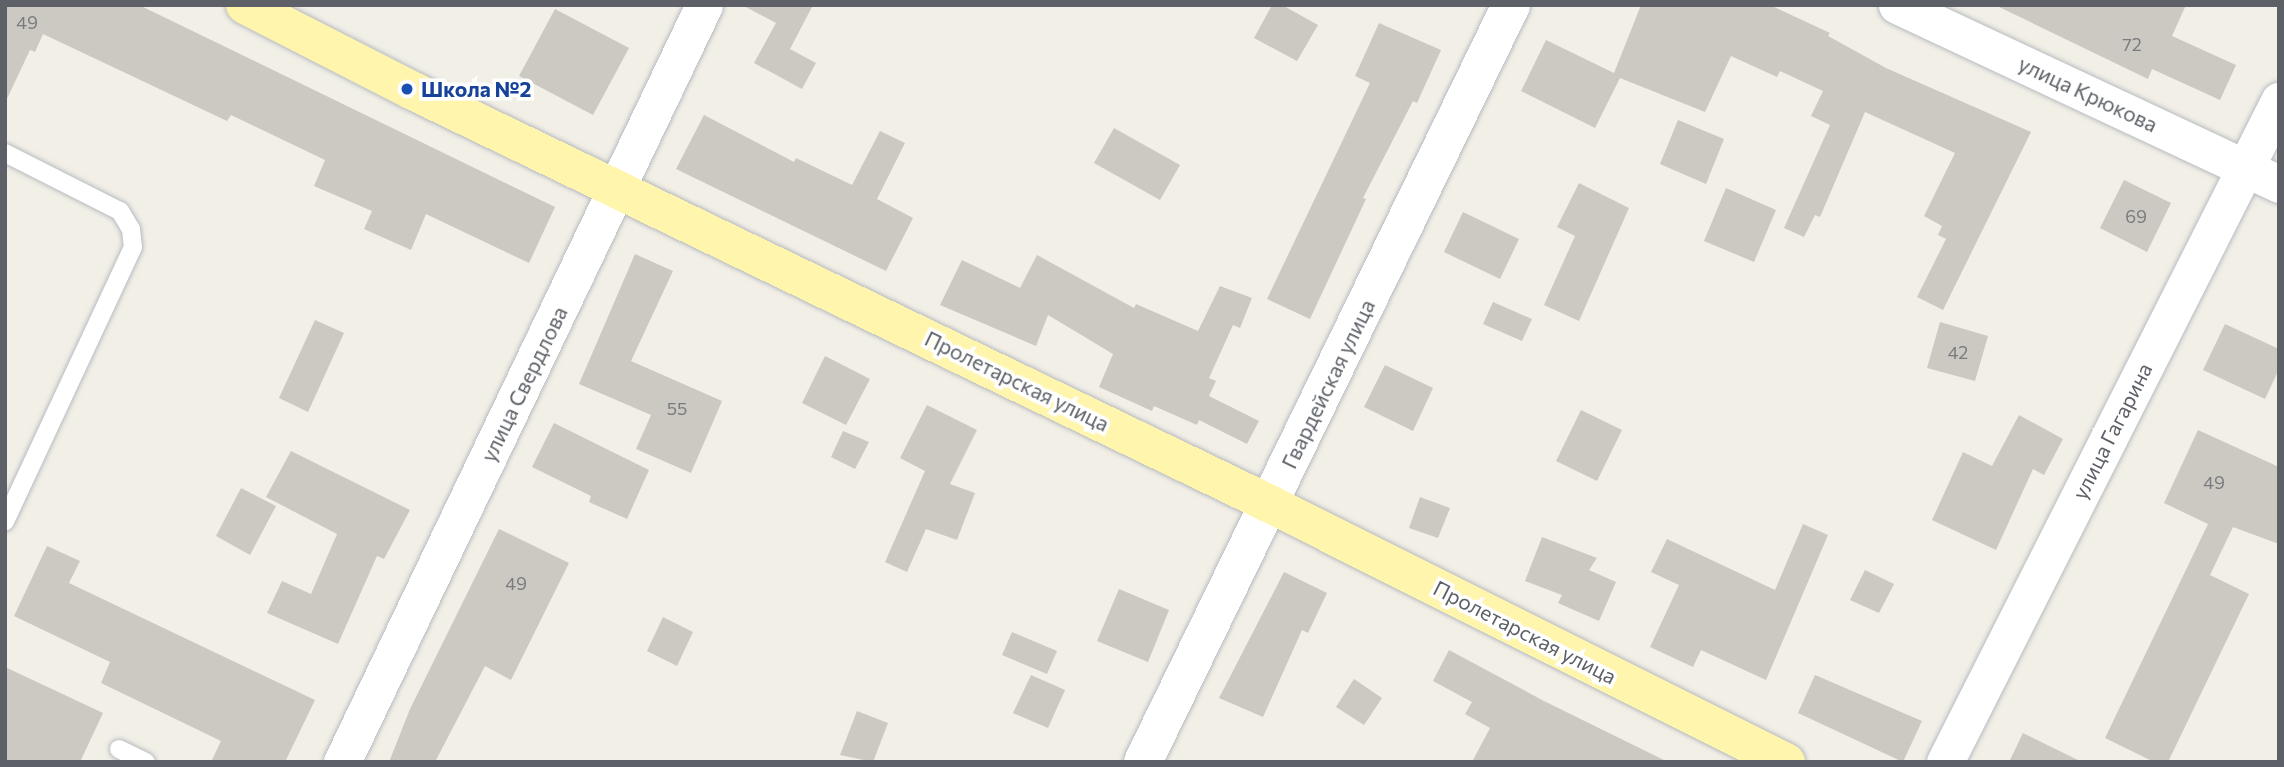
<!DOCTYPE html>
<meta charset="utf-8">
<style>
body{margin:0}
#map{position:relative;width:2284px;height:767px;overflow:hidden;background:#f1efe6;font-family:Commissioner,sans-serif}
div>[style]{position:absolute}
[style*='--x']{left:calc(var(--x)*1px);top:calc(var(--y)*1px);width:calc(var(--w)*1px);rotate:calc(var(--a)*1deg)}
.building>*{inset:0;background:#ccc9c3}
.roads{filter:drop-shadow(0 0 2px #b8bbc0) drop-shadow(0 0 2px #b8bbc0)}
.lane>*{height:18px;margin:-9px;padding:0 9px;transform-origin:9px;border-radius:9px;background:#fff}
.street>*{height:37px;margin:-18.5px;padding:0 18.5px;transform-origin:18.5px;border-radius:18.5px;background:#fff}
.secondary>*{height:38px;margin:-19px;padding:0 19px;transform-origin:19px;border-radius:19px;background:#fff}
.primary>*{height:38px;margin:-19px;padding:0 19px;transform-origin:19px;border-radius:19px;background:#fff5ad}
.dots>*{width:19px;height:19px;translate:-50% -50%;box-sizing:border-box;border:4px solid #fff;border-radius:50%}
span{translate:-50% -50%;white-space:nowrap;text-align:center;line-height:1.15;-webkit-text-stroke:7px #fff;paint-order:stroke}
.number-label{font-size:18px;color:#797b7e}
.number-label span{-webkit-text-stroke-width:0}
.transit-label{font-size:21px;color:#164399;font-weight:700}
.left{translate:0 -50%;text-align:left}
.street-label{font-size:21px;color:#5d6167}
.frame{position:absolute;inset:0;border:7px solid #5d6167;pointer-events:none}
</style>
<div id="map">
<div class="building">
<div style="clip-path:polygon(5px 5px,139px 5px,555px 207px,529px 263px,426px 214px,411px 250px,364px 229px,372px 211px,314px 186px,325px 160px,231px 115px,227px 121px,43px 34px,35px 52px,30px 50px,5px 103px)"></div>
<div style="clip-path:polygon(742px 5px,813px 5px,790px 49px,816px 63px,802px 89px,754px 63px,776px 23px)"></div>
<div style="clip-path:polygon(1272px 5px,1282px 5px,1318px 25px,1297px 61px,1254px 38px)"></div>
<div style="clip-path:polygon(1641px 5px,1770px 5px,1830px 33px,1828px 36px,1886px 68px,2031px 132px,1943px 310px,1917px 297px,1946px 239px,1938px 235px,1942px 226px,1924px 216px,1955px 153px,1865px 112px,1820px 217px,1815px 215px,1804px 237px,1784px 228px,1830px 125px,1811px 116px,1823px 91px,1780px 71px,1777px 77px,1731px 56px,1705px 112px,1620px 78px,1595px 128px,1521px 91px,1546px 40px,1614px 73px)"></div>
<div style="clip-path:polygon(1995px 5px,2186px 5px,2172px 36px,2236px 65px,2220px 100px,2152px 69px,2148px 79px)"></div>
<div style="clip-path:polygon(555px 9px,629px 48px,593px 115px,519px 76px)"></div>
<div style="clip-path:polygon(1379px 23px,1441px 50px,1417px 103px,1413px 101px,1363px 198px,1366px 199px,1310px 319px,1267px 299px,1370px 83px,1355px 76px)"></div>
<div style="clip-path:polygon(704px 115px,794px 162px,796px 158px,852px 185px,880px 131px,905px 143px,877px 199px,913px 218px,886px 271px,676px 169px)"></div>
<div style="clip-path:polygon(1678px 120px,1724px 139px,1706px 184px,1660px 164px)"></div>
<div style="clip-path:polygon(1114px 128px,1180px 165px,1160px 200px,1094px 163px)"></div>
<div style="clip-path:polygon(2124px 180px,2171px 203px,2147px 252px,2100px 228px)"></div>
<div style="clip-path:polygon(1579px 183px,1629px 208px,1579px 321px,1544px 305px,1575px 236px,1557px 227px)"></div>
<div style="clip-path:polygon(1726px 188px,1776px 210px,1754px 262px,1704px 241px)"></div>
<div style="clip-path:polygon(1463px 212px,1519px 239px,1500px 279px,1444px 252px)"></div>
<div style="clip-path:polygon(635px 254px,673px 271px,631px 361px,722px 401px,691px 473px,636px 449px,651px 415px,579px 384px)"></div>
<div style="clip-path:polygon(1037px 255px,1134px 308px,1136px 304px,1198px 331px,1220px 286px,1252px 298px,1240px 328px,1233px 325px,1209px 378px,1216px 381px,1209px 396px,1259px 421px,1247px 444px,1199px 420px,1197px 425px,1154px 406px,1152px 411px,1099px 387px,1113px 354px,1048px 315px,1036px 346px,940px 305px,962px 260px,1020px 288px)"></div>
<div style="clip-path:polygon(1493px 302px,1532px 319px,1522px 341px,1483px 324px)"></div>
<div style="clip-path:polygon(315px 320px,344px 333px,308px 412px,279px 398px)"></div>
<div style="clip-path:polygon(1940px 322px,1988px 336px,1975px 381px,1927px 368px)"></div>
<div style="clip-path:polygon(2225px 324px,2279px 349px,2279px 369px,2265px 399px,2203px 370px)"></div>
<div style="clip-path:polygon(825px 356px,870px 379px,846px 425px,802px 403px)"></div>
<div style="clip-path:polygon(1385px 365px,1433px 388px,1413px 431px,1364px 407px)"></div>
<div style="clip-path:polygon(927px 405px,977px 430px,950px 484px,975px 493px,957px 540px,926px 529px,907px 572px,885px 562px,925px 471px,900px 458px)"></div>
<div style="clip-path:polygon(1581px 410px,1622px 430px,1597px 481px,1556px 461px)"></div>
<div style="clip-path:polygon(2019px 415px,2063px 439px,2044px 475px,2033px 469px,1996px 550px,1932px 520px,1963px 452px,1992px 466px)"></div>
<div style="clip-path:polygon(554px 423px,649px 470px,627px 519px,589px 502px,591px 496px,532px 467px)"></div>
<div style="clip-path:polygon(2198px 430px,2279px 467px,2279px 544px,2233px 527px,2210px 575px,2249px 594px,2168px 762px,2154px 762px,2105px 738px,2208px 524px,2164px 503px)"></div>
<div style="clip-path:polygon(843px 431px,869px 442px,855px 469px,831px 457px)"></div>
<div style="clip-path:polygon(291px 451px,410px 510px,384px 559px,377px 556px,338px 644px,267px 613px,282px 581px,311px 594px,337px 534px,266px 497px)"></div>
<div style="clip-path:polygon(241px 488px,276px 506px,250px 555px,216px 536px)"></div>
<div style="clip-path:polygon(1420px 497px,1450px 508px,1438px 538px,1409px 528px)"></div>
<div style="clip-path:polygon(1803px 524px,1828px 535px,1766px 680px,1701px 650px,1693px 667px,1650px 647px,1679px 585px,1651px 572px,1667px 539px,1775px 590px)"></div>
<div style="clip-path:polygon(499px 529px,569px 563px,511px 680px,485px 666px,435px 762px,389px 762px,410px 709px)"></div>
<div style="clip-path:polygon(1542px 537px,1597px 558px,1589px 570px,1616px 582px,1599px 621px,1558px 603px,1562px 595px,1525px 581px)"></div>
<div style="clip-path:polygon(47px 546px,80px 561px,69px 583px,315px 700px,285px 762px,211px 762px,221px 741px,101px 683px,110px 662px,14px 616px)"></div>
<div style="clip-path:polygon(1865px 570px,1894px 584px,1879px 613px,1850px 600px)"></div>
<div style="clip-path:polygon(1284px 572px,1327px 593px,1308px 633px,1302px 630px,1263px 717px,1219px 698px)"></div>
<div style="clip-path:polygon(1119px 589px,1169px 610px,1148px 662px,1097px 641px)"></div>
<div style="clip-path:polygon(663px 617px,693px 632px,677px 666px,647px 651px)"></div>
<div style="clip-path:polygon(1012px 632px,1057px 651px,1047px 674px,1002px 655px)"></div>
<div style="clip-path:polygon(1449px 650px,1544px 701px,1668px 762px,1472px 762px,1490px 728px,1465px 714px,1472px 702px,1433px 681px)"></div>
<div style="clip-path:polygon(5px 667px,103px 713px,80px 762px,5px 762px)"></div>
<div style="clip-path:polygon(1031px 675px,1065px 690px,1048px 728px,1013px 713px)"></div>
<div style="clip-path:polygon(1815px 675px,1922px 721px,1903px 762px,1798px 713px)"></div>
<div style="clip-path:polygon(1354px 679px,1382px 698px,1364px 725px,1336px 707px)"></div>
<div style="clip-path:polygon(857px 711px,888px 723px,873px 762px,840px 755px)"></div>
<div style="clip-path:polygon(2023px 733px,2082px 762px,2009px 762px)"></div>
</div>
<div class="roads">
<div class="lane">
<div style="--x:5;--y:153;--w:129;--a:26.8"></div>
<div style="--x:120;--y:211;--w:21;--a:59"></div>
<div style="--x:131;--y:229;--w:18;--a:84"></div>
<div style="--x:133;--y:247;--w:303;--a:115"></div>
<div style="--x:119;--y:749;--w:30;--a:26"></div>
</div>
<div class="street">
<div style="--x:1897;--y:5;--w:422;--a:25.1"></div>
<div style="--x:342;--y:762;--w:839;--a:-64.44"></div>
<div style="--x:1945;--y:762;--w:741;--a:-63.19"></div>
</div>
<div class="secondary">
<div style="--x:1143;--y:762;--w:842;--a:-64.07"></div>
</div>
<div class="primary">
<div style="--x:245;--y:5;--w:189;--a:27.1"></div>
<div style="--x:413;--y:91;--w:951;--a:25.73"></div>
<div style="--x:1270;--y:504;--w:577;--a:26.57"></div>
</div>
</div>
<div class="dots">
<div style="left:407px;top:89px;background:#1a4fb4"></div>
</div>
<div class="number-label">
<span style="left:27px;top:22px">49</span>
<span style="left:2132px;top:44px">72</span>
<span style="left:2136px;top:216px">69</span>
<span style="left:1958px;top:352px">42</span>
<span style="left:677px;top:408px">55</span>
<span style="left:2214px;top:482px">49</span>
<span style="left:516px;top:583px">49</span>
</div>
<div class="transit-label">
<span class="left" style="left:421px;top:89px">Школа №2</span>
</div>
<div class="street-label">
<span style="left:2088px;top:94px;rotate:25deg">улица Крюкова</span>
<span style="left:1017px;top:381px;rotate:26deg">Пролетарская улица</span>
<span style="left:524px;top:384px;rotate:-64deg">улица Свердлова</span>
<span style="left:1328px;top:384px;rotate:-64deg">Гвардейская улица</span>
<span style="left:2112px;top:431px;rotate:-63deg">улица Гагарина</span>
<span style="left:1525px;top:632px;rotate:27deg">Пролетарская улица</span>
</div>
<div class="frame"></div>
</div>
